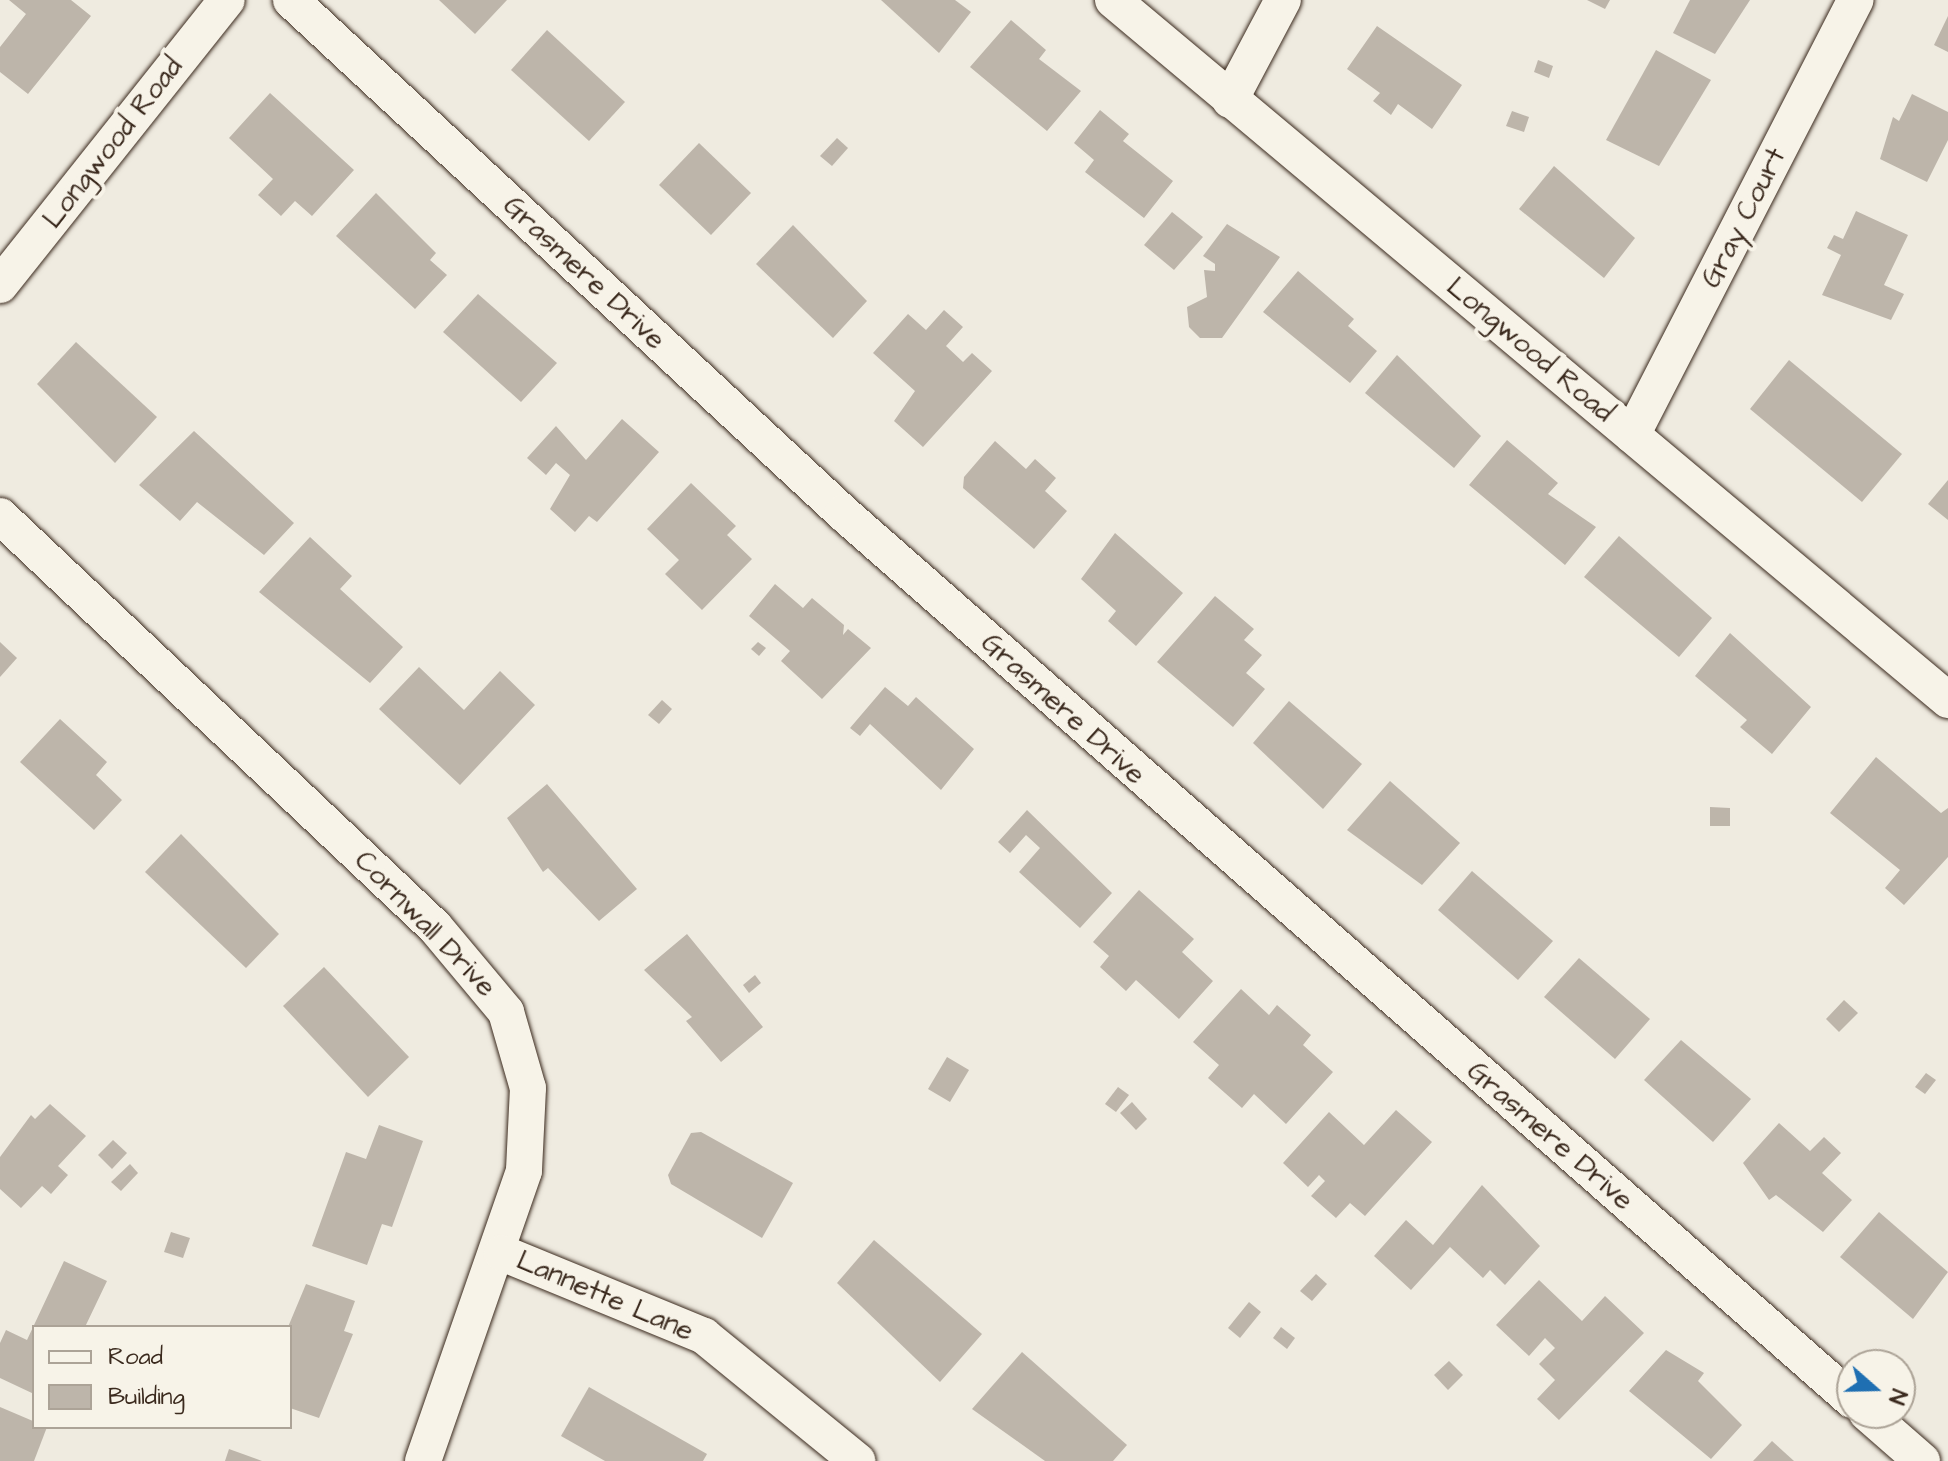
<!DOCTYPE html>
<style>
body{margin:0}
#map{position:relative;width:1948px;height:1461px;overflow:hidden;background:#efebe0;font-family:"Architects Daughter",sans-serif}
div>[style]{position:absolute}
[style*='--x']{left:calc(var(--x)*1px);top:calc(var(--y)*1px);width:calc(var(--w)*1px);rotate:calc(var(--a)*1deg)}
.building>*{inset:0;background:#bdb5aa}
.roads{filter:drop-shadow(0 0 2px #3b2a1e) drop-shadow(0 0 2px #3b2a1e)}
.street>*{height:36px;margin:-18px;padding:0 18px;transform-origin:18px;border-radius:18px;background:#f7f3e8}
span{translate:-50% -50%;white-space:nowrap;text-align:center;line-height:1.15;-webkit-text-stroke:8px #f7f3e8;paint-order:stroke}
.street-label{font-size:28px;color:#3b2a1e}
.legend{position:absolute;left:32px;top:1325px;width:260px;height:104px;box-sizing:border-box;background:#f7f3e8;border:2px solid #aca397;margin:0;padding:10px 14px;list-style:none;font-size:24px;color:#3b2a1e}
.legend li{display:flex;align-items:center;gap:16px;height:40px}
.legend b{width:40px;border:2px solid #aca397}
.north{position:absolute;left:1836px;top:1349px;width:80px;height:80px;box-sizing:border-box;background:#f7f3e8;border:2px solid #aca397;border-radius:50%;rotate:110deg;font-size:22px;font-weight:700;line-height:32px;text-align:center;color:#3b2a1e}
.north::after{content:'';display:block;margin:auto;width:28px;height:36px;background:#1f6fb2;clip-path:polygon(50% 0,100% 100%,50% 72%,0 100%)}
</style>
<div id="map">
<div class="building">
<div style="clip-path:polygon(9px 0,71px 0,91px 16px,28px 94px,0 72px,0 47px,26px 14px)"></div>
<div style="clip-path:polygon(439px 0,507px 0,475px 34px)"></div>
<div style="clip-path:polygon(881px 0,955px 0,971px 12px,939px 53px)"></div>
<div style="clip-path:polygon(1587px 0,1610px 0,1605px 9px)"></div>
<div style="clip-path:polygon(1690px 0,1750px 0,1715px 54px,1673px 33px)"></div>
<div style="clip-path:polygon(1948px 16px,1948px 52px,1934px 45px)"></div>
<div style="clip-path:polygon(1011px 20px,1046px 50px,1039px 59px,1081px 91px,1047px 131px,970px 67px)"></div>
<div style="clip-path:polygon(1377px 26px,1462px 85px,1432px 129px,1398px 104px,1391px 115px,1373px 101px,1380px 93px,1347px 69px)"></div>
<div style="clip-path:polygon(547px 30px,625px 102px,589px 141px,511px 70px)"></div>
<div style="clip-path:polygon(1656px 50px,1711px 80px,1659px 166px,1606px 140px)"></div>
<div style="clip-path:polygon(1538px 60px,1553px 66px,1549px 78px,1534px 72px)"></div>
<div style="clip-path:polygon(270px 93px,354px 170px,312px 216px,295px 201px,281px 216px,258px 195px,273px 179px,229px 138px)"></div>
<div style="clip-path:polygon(1912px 94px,1948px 112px,1948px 140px,1927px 182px,1880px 159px,1893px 117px,1899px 121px)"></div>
<div style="clip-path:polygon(1100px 110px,1129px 134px,1123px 141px,1173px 181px,1144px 218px,1085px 172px,1094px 160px,1074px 143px)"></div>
<div style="clip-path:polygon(1512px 111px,1529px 117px,1524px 132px,1506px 126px)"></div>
<div style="clip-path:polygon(837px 138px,848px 148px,832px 166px,820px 156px)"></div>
<div style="clip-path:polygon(699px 143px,751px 193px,711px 235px,659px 185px)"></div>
<div style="clip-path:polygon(1554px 166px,1635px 238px,1604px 278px,1519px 209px)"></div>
<div style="clip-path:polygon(376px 193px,436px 253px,430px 260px,447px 275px,415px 309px,336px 236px)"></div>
<div style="clip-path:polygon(1856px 211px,1908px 235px,1884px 285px,1904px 294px,1891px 320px,1822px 295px,1841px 255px,1827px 248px,1834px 235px,1843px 239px)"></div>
<div style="clip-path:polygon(1172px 212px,1203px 237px,1174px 270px,1144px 245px)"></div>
<div style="clip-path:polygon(1227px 224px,1280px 257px,1222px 338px,1200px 338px,1189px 327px,1187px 307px,1207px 297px,1204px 270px,1215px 271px,1215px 264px,1203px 256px)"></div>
<div style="clip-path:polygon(793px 225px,867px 301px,833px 338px,756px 264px)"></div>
<div style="clip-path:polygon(1298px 271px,1354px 319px,1348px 326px,1377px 351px,1350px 383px,1263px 312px)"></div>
<div style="clip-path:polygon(478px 294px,557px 363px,521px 402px,443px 332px)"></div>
<div style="clip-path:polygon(944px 310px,963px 327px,946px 346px,963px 362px,972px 353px,992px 371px,923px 447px,894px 421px,915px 391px,873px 353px,908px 314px,926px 330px)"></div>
<div style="clip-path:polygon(76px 342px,157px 417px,115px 463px,37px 384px)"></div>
<div style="clip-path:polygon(1397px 355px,1481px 436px,1454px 468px,1365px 393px)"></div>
<div style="clip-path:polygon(1789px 360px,1902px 454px,1862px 502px,1750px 409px)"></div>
<div style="clip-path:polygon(622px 419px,659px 452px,597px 522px,589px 516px,575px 532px,550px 509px,570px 475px,556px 463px,546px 475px,527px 458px,556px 426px,586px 460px)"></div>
<div style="clip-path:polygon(194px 431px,294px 523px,264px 555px,197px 502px,180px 521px,139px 485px)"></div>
<div style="clip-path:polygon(1507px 440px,1558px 483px,1548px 494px,1596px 527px,1565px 565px,1469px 485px)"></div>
<div style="clip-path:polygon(995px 441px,1026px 469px,1035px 459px,1056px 478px,1045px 491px,1067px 511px,1034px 549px,963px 488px,964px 477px)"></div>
<div style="clip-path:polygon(1948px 480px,1948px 520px,1928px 504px)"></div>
<div style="clip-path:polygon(691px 483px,736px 526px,727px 535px,752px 559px,702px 610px,665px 574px,679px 560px,647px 529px)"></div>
<div style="clip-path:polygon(1115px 533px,1183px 593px,1136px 646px,1108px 621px,1116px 611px,1081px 579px)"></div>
<div style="clip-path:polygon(1619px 536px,1712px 618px,1679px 657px,1584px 577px)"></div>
<div style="clip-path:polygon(310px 537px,352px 576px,340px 589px,403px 647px,370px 683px,259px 592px)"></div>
<div style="clip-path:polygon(775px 584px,803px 608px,812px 598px,844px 625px,843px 635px,848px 629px,871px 648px,822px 699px,781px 661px,790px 651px,749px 616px)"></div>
<div style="clip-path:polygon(1215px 596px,1254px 629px,1244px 640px,1262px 655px,1246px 673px,1265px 689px,1233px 727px,1157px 662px)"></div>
<div style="clip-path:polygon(1730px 633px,1811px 707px,1772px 754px,1740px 727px,1747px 720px,1695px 676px)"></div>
<div style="clip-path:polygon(0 642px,17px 658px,0 677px)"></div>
<div style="clip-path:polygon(758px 642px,766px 648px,759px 656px,751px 649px)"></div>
<div style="clip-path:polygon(419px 667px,464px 710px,500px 671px,535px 705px,460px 785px,379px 709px)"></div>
<div style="clip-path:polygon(885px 687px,908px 706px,916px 697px,974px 749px,941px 790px,870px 724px,860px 736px,850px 728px)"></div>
<div style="clip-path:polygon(662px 700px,672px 709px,659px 724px,648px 715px)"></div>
<div style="clip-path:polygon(1289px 701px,1362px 764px,1323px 809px,1253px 743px)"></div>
<div style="clip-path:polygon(60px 719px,107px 762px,96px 775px,122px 800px,94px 830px,20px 762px)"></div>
<div style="clip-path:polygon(1876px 757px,1941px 813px,1948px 808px,1948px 857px,1904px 905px,1885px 888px,1900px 870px,1830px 813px)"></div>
<div style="clip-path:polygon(1390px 781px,1460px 843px,1422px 885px,1347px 830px)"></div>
<div style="clip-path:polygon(547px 784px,637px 889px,599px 921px,548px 868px,543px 872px,507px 818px)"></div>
<div style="clip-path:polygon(1710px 807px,1730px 808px,1730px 826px,1710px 826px)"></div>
<div style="clip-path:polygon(1027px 810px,1112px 893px,1080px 928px,1019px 872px,1040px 848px,1026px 835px,1010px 853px,998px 842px)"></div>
<div style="clip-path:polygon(181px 834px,279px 934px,246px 968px,145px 872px)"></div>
<div style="clip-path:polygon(1472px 871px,1553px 941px,1518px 980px,1438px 910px)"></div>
<div style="clip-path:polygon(1139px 890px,1194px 939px,1182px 952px,1213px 981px,1179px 1019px,1136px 980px,1126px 991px,1100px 967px,1109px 956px,1093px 942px)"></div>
<div style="clip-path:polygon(687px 934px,763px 1027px,721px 1062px,686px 1021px,692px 1017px,644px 970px)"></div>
<div style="clip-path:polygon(1579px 958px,1650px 1019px,1615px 1059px,1544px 997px)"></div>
<div style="clip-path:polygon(324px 967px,409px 1057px,368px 1097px,283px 1006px)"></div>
<div style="clip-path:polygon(755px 975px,761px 983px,749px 993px,743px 985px)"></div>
<div style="clip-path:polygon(1241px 989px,1269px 1015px,1277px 1005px,1311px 1035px,1303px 1045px,1333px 1072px,1286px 1124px,1254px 1094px,1242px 1108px,1208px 1078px,1219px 1065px,1193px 1042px)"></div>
<div style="clip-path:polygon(1844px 1000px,1858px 1013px,1839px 1032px,1826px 1019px)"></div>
<div style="clip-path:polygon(1681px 1040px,1751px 1099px,1713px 1142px,1644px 1080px)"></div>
<div style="clip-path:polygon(947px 1057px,969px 1070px,950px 1102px,928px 1089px)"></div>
<div style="clip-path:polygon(1926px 1073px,1936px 1080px,1925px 1094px,1915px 1087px)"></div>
<div style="clip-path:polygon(1118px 1087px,1129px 1095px,1116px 1112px,1105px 1104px)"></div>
<div style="clip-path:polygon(1132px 1102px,1147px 1119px,1136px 1130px,1120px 1113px)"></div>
<div style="clip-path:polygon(50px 1104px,86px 1136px,58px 1166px,68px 1175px,51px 1194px,42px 1186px,21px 1208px,0 1189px,0 1157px,31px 1115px,35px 1119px)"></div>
<div style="clip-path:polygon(1396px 1110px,1432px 1142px,1365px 1216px,1350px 1203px,1336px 1218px,1311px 1196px,1325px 1181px,1319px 1175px,1308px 1187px,1283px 1163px,1329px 1112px,1364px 1145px)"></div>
<div style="clip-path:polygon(1779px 1123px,1810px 1151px,1824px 1137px,1841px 1153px,1822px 1173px,1852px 1200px,1823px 1232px,1776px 1195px,1769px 1200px,1743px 1163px)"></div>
<div style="clip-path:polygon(379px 1125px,423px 1141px,392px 1227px,382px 1224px,367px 1265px,312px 1246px,346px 1152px,366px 1159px)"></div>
<div style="clip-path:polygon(701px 1132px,793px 1183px,762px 1238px,671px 1184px,668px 1175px,691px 1133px)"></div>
<div style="clip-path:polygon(113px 1140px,127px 1153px,112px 1169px,98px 1155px)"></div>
<div style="clip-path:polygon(130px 1164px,138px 1173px,121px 1191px,111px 1182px)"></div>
<div style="clip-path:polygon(1482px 1185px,1540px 1246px,1505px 1285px,1490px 1270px,1483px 1278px,1450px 1247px,1411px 1290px,1374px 1256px,1406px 1220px,1433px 1245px)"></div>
<div style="clip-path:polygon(1879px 1212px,1948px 1272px,1913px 1319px,1840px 1257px)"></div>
<div style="clip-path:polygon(171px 1232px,190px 1238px,183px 1258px,164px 1252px)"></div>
<div style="clip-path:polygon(874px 1240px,982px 1334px,940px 1382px,837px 1283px)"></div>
<div style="clip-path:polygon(64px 1261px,107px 1281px,85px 1327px,34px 1327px,34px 1394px,0 1378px,0 1343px,6px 1330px,27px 1340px)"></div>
<div style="clip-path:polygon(1316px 1274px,1327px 1284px,1312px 1301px,1300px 1291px)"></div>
<div style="clip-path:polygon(1539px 1280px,1582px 1321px,1605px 1296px,1644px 1333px,1559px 1420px,1537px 1399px,1555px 1380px,1539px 1364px,1555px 1348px,1545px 1338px,1529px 1356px,1496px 1325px)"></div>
<div style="clip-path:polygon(306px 1284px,355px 1301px,344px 1331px,353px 1334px,319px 1418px,290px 1408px,288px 1327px)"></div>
<div style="clip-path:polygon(1249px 1302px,1261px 1312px,1240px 1338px,1228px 1328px)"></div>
<div style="clip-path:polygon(1281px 1327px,1295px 1338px,1287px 1349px,1273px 1338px)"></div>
<div style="clip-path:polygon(1666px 1350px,1704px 1373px,1698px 1381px,1742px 1425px,1711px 1459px,1629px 1391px)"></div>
<div style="clip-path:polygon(1022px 1352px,1127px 1445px,1113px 1461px,1045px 1461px,972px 1409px)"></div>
<div style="clip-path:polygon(1449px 1361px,1463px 1375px,1448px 1390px,1434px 1375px)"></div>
<div style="clip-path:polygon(589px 1387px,707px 1454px,703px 1461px,605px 1461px,561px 1436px)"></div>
<div style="clip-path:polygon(0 1407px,47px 1427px,34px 1461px,0 1461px)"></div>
<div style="clip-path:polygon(1772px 1441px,1794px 1461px,1753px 1461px)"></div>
<div style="clip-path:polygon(229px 1449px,262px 1461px,225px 1461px)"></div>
</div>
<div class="roads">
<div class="street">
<div style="--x:291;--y:0;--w:754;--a:42.9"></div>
<div style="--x:843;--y:513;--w:1343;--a:41.32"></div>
<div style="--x:1113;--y:0;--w:1090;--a:39.97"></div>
<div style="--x:1230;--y:100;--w:113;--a:-62.1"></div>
<div style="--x:0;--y:285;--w:364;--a:-51.5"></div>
<div style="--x:1632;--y:435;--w:489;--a:-62.8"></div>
<div style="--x:0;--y:516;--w:598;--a:43.38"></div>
<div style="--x:435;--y:927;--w:111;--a:50.1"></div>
<div style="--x:506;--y:1012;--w:79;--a:73.9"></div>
<div style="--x:528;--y:1088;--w:83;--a:92.8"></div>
<div style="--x:524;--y:1171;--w:307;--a:109.2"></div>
<div style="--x:502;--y:1253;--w:218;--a:22.3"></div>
<div style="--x:704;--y:1336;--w:198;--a:39.2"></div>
<div style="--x:1867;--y:1413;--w:73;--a:41.1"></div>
</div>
</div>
<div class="street-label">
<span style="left:113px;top:143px;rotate:-52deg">Longwood Road</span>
<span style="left:1744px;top:218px;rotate:-63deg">Gray Court</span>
<span style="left:584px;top:273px;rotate:43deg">Grasmere Drive</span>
<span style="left:1530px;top:350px;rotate:40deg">Longwood Road</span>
<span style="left:1063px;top:709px;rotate:42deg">Grasmere Drive</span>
<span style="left:425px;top:924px;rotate:46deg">Cornwall Drive</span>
<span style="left:1550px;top:1136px;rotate:41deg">Grasmere Drive</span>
<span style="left:605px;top:1296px;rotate:23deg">Lannette Lane</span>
</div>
<ul class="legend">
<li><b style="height:10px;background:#f7f3e8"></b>Road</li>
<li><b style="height:22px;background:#bdb5aa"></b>Building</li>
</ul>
<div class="north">N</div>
</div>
